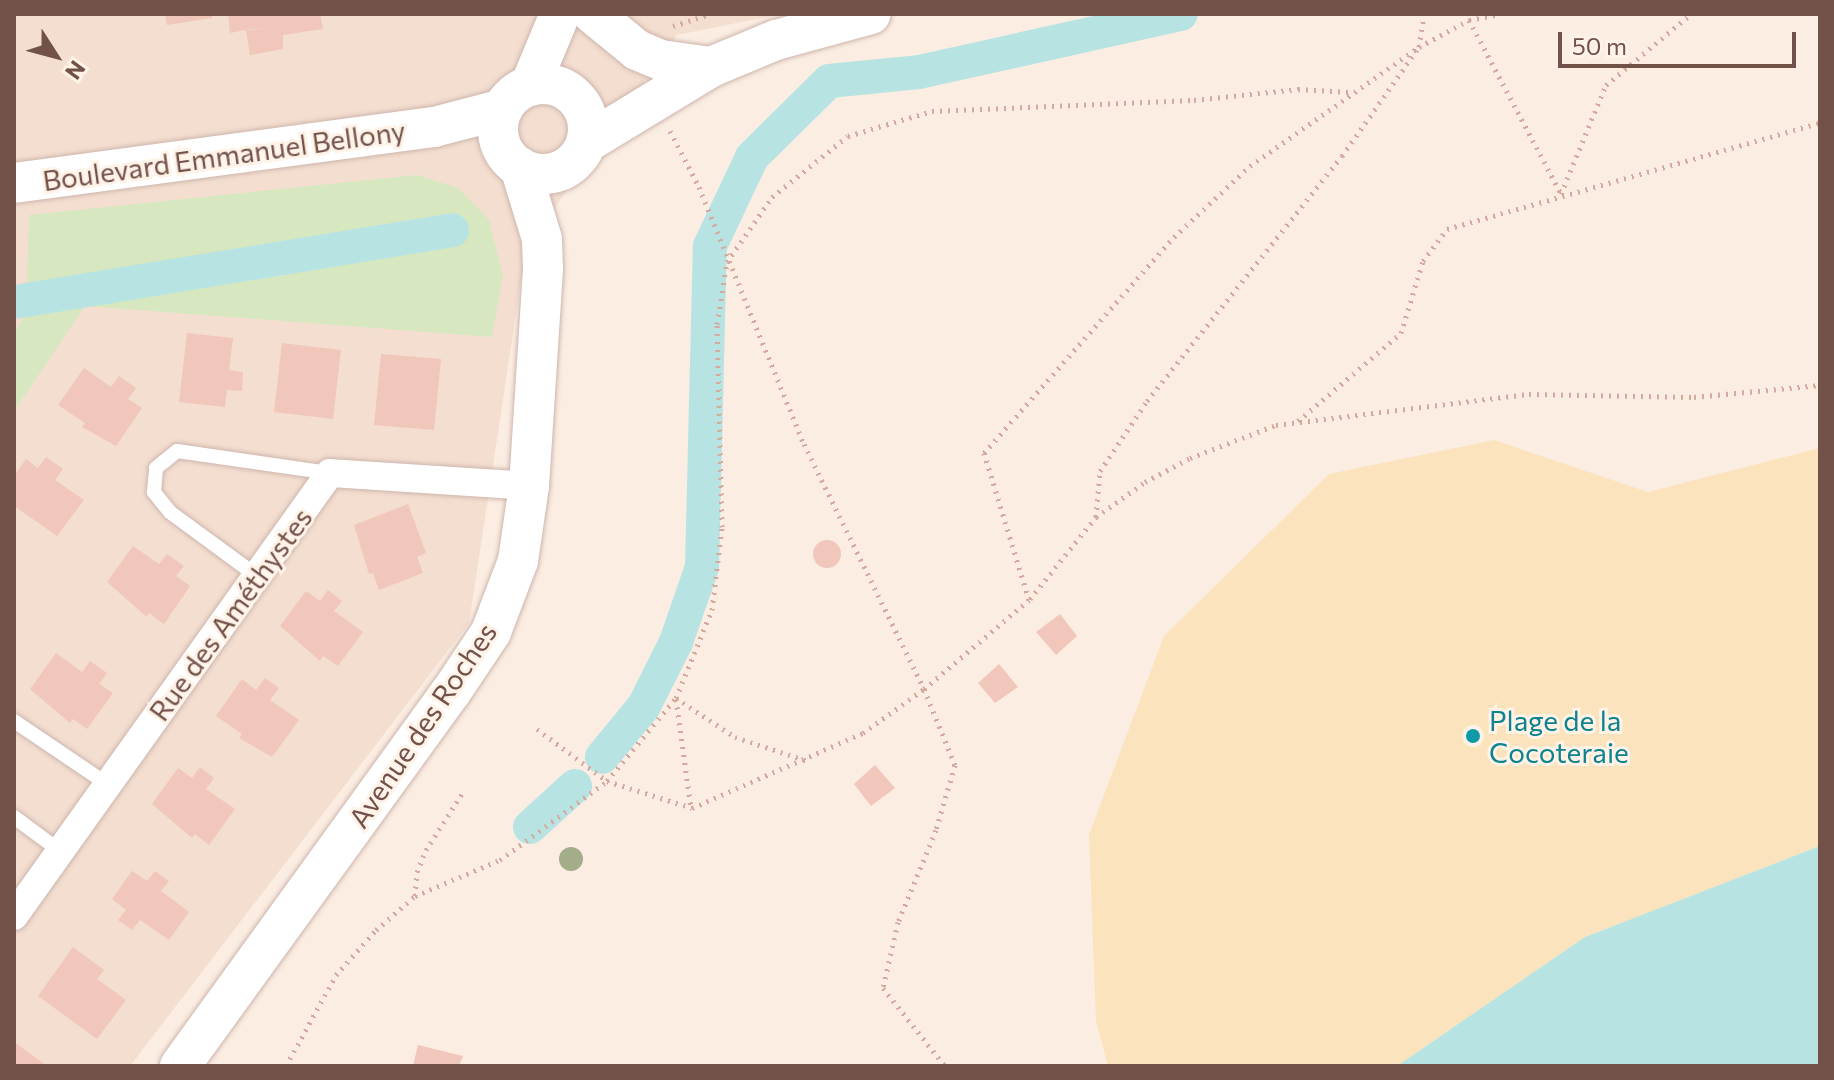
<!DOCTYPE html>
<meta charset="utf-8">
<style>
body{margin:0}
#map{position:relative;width:1834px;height:1080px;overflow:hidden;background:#fbede2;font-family:Commissioner,sans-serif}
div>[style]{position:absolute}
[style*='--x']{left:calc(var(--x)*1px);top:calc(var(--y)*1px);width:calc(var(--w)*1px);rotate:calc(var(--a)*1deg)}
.residential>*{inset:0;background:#f3ded0}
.green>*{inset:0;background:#d7e8c1}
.sand>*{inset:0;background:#fae3bd}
.water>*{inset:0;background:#b7e4e3}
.canal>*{height:34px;margin:-17px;padding:0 17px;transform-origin:17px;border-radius:17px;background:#b7e4e3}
.building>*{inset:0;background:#f0c7ba}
.round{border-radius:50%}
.path>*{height:5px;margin-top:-2.5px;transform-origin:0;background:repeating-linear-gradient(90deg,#d4aa9e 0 2px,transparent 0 8px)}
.roads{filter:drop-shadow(0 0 2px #ceb5ac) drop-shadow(0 0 2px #ceb5ac)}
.lane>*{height:14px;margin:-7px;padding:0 7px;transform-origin:7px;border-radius:7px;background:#fff}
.street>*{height:28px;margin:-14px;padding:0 14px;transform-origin:14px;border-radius:14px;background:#fff}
.secondary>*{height:40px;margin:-20px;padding:0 20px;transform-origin:20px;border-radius:20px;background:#fff}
.secondary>.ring{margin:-20px;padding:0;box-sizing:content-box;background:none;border:40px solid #fff;border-radius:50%}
.trees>*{width:24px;height:24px;margin:-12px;border-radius:50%;background:#a3ad8a}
.dots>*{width:22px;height:22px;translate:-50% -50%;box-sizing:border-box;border:4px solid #fff2e7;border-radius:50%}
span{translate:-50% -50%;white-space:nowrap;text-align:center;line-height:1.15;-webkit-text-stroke:6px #fff2e7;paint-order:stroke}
.street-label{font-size:28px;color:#725149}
.culture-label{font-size:28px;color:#0d838f}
.left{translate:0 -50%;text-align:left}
.frame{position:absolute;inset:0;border:16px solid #725149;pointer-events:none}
.north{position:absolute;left:16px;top:16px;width:80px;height:80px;-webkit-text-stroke:6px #fff2e7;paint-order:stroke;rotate:126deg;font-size:22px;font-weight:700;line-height:32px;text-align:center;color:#725149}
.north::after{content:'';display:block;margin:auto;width:28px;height:36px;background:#725149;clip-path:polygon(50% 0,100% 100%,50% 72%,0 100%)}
.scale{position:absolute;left:1558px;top:32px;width:238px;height:36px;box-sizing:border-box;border:4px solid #725149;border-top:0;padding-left:10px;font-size:24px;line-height:28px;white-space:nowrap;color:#725149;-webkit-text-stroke:6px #fff2e7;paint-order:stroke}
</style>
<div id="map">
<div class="residential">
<div style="clip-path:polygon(14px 14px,782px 14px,677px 35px,526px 248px,469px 623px,130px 1066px,14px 1066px)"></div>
</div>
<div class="green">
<div style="clip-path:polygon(417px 175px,458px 188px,489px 220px,503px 275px,492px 337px,85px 306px,14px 411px,14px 333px,26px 314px,29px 215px)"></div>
</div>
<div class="sand">
<div style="clip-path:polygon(1494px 440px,1648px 492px,1820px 448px,1820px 846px,1585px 937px,1397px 1066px,1108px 1066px,1096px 1021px,1089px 835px,1164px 636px,1329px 474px)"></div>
</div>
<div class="water">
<div style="clip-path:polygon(1820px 846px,1820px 1066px,1397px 1066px,1585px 937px)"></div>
</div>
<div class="canal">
<div style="--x:14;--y:302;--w:444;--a:-9.3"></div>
<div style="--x:602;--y:757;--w:66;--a:-50.5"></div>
<div style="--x:644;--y:706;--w:72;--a:-63.4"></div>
<div style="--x:676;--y:642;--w:79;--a:-70.9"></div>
<div style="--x:702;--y:567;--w:321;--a:-88.6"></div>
<div style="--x:710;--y:246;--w:98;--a:-64.7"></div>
<div style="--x:752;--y:157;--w:108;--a:-44.6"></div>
<div style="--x:829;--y:81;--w:90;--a:-5.7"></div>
<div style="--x:919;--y:72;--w:268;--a:-12.5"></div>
<div style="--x:530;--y:827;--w:61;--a:-42.3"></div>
</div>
<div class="building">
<div style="clip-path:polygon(165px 14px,212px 14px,212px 18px,167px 25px)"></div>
<div style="clip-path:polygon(228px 14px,320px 14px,323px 29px,283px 35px,283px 49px,250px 55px,246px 30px,278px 28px,251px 29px,230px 33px)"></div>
<div style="clip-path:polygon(187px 333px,233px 338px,229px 370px,243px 372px,242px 391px,227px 390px,225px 407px,179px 402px)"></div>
<div style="clip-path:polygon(282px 343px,341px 350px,333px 419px,274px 412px)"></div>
<div style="clip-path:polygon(381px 354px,441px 359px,434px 430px,374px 425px)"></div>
<div style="clip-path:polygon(84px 368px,111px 387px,119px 376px,136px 388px,128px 399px,142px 408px,116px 446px,82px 427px,85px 423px,58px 405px)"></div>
<div style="clip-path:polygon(46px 457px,63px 469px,55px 480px,84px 500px,57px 536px,14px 506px,14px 476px,26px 459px,38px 468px)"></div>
<div style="clip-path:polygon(408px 504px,426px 553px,417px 557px,423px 573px,379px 590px,373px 573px,369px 574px,354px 525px)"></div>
<div class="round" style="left:813px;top:540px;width:28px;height:28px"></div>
<div style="clip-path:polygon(133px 546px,159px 564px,167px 554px,184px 566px,176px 576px,190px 586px,164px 624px,149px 613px,147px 617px,107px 582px)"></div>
<div style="clip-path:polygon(328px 590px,342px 601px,334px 611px,363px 632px,338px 666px,323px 656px,320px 661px,280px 626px,306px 591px,320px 601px)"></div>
<div style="clip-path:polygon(1060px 614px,1077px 636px,1056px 655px,1036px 632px)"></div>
<div style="clip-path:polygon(56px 653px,82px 672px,90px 661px,107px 673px,99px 684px,113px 693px,87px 729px,73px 719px,70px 723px,30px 689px)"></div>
<div style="clip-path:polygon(999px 664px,1018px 687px,995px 703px,978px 683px)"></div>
<div style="clip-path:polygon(265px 678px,279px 688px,270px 700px,299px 720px,272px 757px,239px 738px,242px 734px,216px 716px,242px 679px,256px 690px)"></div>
<div style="clip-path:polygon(875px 765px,895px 788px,871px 806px,854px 784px)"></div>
<div style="clip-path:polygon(200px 767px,214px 778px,206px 789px,235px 809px,209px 845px,195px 834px,192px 838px,152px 804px,178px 768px,192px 778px)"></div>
<div style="clip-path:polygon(132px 871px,147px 881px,155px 871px,169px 881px,161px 891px,189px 912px,169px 940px,140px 920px,132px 930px,118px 920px,126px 910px,112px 899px)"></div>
<div style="clip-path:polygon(73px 947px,104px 970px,97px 979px,126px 1000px,97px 1039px,38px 996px)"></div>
<div style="clip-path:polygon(14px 1042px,47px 1066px,14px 1066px)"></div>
<div style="clip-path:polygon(418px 1045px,463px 1056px,459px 1066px,413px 1066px)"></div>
</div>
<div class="path">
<div style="--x:1469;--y:20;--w:197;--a:62.1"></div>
<div style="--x:1561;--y:194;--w:118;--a:-67.6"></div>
<div style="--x:1606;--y:85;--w:111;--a:-39.9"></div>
<div style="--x:673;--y:26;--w:38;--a:-18"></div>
<div style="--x:670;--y:131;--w:63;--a:62.6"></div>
<div style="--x:699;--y:187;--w:278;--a:67.8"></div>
<div style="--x:804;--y:444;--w:273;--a:63.9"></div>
<div style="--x:924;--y:689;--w:82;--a:67.8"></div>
<div style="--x:955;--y:765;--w:68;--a:106.3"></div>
<div style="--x:936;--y:830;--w:100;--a:112.4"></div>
<div style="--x:898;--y:922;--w:68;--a:102.8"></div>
<div style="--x:883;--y:988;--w:100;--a:51.5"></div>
<div style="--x:1298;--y:421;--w:135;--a:-40.5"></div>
<div style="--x:1401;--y:333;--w:75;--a:-73"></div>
<div style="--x:1423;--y:261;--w:40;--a:-53"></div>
<div style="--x:1447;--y:229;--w:388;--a:-15.9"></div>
<div style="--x:1096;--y:517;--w:46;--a:-85"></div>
<div style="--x:1100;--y:471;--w:84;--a:-56.1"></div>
<div style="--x:1147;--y:401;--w:313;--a:-51.5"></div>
<div style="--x:1342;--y:156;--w:133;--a:-54.8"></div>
<div style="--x:1419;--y:47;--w:57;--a:-28.4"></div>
<div style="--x:1469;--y:20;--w:32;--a:-11"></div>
<div style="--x:1030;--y:599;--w:105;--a:-51.2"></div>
<div style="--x:1096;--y:517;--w:60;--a:-35.5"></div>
<div style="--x:1145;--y:482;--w:51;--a:-28.1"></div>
<div style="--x:1190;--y:458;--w:92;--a:-21"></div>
<div style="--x:1276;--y:425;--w:255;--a:-7"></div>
<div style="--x:1529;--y:394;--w:165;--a:1"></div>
<div style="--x:1694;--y:397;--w:127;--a:-5.4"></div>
<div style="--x:676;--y:698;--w:71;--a:33.5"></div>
<div style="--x:735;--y:737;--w:76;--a:18.4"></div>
<div style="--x:676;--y:699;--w:110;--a:82.2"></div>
<div style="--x:537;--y:729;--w:87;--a:36.6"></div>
<div style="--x:607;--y:781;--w:89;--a:17.6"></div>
<div style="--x:692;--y:808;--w:187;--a:-23.7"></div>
<div style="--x:863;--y:733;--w:75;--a:-35.8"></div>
<div style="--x:924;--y:689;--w:138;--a:-40.3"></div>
<div style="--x:1029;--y:600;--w:154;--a:-107"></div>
<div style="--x:984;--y:453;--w:288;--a:-48.7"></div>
<div style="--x:1174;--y:237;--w:104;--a:-43.1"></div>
<div style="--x:1250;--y:166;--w:207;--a:-35.2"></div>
<div style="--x:1419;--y:47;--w:33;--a:-81"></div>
<div style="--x:415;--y:896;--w:24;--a:-85"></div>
<div style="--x:417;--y:872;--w:24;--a:-68"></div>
<div style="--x:426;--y:850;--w:69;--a:-57.5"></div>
<div style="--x:286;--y:1066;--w:104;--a:-61.2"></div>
<div style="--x:336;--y:975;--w:60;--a:-48.4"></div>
<div style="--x:376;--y:930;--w:52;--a:-41.1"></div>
<div style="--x:415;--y:896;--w:92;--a:-23"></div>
<div style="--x:500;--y:860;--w:133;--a:-36.4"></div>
<div style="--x:607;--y:781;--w:108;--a:-50.3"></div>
<div style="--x:676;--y:698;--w:95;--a:-67.8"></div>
<div style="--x:712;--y:610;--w:84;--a:-83.1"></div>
<div style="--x:722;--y:527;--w:203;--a:-91.4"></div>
<div style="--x:717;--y:324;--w:63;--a:-80.8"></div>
<div style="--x:727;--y:262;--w:79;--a:-55.3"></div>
<div style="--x:772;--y:197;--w:97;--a:-38.8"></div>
<div style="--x:848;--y:136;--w:88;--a:-16.6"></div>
<div style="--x:932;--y:111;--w:262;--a:-2.4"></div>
<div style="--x:1194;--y:100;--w:105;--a:-6"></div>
<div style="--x:1298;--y:89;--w:52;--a:3.3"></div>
</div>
<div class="roads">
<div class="lane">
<div style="--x:257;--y:576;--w:108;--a:-143.7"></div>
<div style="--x:170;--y:512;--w:26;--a:-129"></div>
<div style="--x:154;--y:492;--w:24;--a:-85"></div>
<div style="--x:156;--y:468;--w:27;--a:-39"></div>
<div style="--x:177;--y:451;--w:155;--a:8.2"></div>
<div style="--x:14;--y:721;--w:112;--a:34.1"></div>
<div style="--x:14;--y:817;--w:57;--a:36.5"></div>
</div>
<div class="street">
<div style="--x:14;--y:916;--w:544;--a:-54.5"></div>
<div style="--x:330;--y:473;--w:199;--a:3.7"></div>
</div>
<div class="secondary">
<div style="--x:593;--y:14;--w:57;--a:39.3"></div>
<div style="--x:637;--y:50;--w:26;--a:23"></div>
<div style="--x:661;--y:60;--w:50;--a:8"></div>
<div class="ring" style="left:498px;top:84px;width:50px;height:50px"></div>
<div style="--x:530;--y:86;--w:78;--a:-67.4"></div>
<div style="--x:586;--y:143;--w:146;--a:-31.3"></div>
<div style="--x:711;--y:67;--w:70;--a:-22.6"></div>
<div style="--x:776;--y:40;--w:98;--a:-15.3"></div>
<div style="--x:14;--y:183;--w:424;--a:-7.6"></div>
<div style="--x:434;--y:127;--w:71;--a:-14.6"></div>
<div style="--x:180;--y:1066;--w:462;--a:-54.1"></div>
<div style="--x:451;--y:692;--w:72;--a:-56.3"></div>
<div style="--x:491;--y:632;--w:76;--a:-69.2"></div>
<div style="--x:518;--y:561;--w:76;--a:-81.7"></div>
<div style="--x:529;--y:486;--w:217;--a:-86.3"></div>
<div style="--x:543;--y:269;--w:30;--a:-92"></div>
<div style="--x:542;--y:239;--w:75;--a:-107"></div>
</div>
</div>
<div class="trees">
<div style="left:571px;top:859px"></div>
</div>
<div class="dots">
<div style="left:1473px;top:736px;background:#0f9aa8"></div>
</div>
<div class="street-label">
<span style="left:224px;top:155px;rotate:-8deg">Boulevard Emmanuel Bellony</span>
<span style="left:230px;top:614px;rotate:-54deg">Rue des Améthystes</span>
<span style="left:422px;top:725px;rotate:-56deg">Avenue des Roches</span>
</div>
<div class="culture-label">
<span class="left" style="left:1489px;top:736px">Plage de la<br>Cocoteraie</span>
</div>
<div class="frame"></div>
<div class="north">N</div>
<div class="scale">50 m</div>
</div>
